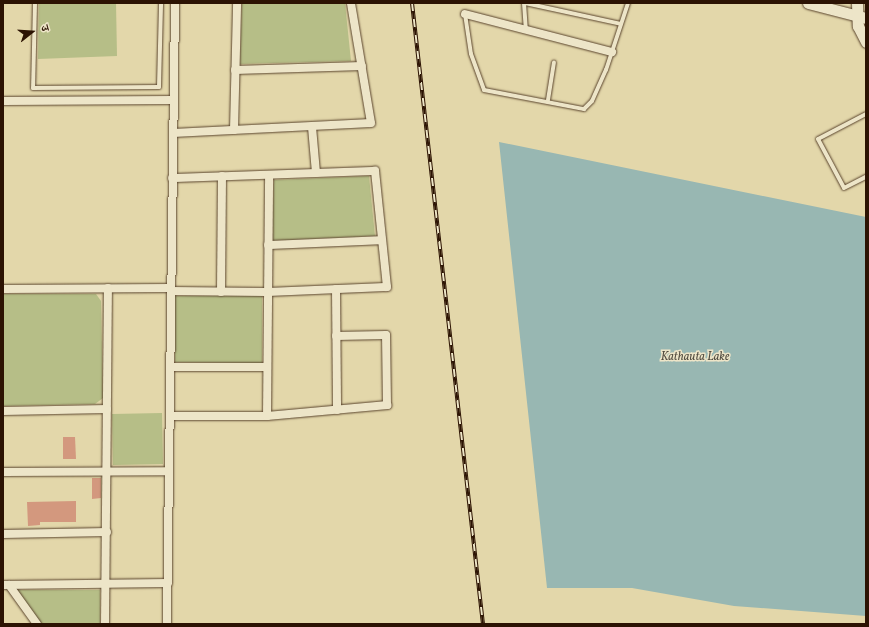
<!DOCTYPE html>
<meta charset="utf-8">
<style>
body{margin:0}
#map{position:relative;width:869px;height:627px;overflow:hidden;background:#e3d7aa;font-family:Vollkorn,"Noto Serif Devanagari",serif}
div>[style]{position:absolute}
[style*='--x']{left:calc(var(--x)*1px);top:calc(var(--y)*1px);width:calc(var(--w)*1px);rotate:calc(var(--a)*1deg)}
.green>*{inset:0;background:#b6be87}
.water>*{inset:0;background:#98b7b2}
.building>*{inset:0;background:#d3987e}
.roads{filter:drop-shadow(0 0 1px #5a442d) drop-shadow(0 0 1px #5a442d)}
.service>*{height:4px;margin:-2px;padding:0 2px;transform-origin:2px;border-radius:2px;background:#ede5c8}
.minor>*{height:8px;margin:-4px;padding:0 4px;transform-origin:4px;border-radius:4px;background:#ede5c8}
.tertiary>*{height:11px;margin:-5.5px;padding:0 5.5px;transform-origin:5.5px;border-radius:5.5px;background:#ede5c8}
.rail>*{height:4px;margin-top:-2px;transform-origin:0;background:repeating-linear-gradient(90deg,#ede5c8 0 8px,#2c1303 0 16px);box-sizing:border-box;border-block:1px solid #2c1303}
span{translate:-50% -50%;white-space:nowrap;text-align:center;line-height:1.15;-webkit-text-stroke:3px #ede5c8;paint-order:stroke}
.water-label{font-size:12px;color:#524c40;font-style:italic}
.frame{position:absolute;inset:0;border:4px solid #2c1303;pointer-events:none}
.north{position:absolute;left:12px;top:12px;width:40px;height:40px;-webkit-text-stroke:3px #ede5c8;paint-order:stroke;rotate:73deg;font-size:11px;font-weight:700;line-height:16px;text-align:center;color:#2c1303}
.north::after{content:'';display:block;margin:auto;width:14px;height:18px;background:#2c1303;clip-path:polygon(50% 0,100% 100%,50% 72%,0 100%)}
</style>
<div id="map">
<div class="green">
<div style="clip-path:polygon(39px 3px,116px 3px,117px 56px,38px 59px)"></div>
<div style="clip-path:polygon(242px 3px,345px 3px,351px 61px,240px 64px)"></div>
<div style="clip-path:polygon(369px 176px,375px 236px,272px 241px,274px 180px)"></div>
<div style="clip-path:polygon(3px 294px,96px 294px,101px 301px,103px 398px,95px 404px,3px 406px)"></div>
<div style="clip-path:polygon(175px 296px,262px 296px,262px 363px,175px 362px)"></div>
<div style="clip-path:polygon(162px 413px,163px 464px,113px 465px,112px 414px)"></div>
<div style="clip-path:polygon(17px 590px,100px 590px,100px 624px,41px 624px)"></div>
</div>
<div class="water">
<div style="clip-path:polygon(499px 142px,866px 217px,866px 616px,734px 606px,632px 588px,547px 588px)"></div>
</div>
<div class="building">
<div style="clip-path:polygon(63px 437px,75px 437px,76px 459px,63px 459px)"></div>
<div style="clip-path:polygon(92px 478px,101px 478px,101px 498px,92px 499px)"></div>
<div style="clip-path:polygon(76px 501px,76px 522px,40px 522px,40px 525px,28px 526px,27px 502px)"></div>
</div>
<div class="roads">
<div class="service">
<div style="--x:35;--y:3;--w:85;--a:91.3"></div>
<div style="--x:33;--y:88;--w:126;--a:-0.5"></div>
<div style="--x:159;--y:87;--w:84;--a:-88.6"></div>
<div style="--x:524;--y:3;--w:27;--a:86"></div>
<div style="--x:525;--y:3;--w:98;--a:12.3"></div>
<div style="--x:465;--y:14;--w:40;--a:81.5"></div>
<div style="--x:471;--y:54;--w:38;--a:70"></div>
<div style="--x:484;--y:90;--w:102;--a:10.8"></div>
<div style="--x:584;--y:109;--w:11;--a:-45"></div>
<div style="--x:592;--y:101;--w:34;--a:-66"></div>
<div style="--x:606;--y:70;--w:71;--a:-71.8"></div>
<div style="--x:548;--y:100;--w:38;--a:-81"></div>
<div style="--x:866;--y:114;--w:54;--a:152.5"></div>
<div style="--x:818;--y:139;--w:55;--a:62"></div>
<div style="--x:844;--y:188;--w:25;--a:-27"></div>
</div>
<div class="minor">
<div style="--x:465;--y:14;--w:152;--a:14.5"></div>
<div style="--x:235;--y:70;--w:127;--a:-1.8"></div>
<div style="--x:3;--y:101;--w:170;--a:-0.3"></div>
<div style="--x:312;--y:127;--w:46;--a:85"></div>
<div style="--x:234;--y:130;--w:127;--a:-88.6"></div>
<div style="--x:173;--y:133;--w:198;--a:-2.9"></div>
<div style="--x:371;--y:123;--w:122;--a:-99.5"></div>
<div style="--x:268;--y:245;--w:113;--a:-2.5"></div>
<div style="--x:3;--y:289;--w:168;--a:-0.3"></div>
<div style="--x:336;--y:289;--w:121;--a:89.5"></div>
<div style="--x:171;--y:291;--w:95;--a:0.6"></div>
<div style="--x:266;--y:292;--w:121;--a:-2.4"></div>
<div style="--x:387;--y:287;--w:117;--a:-95.9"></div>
<div style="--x:375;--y:171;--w:203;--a:178"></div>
<div style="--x:221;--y:292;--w:116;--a:-89.5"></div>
<div style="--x:170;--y:367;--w:97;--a:0"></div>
<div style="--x:3;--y:411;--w:104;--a:-1.1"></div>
<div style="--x:170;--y:416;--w:97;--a:0"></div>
<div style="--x:267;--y:416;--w:121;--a:-5.2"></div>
<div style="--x:387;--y:405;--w:70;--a:-90.8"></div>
<div style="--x:386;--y:335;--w:50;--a:178.9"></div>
<div style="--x:267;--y:416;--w:241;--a:-89.5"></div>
<div style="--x:3;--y:472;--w:166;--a:-0.3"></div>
<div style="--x:3;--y:534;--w:104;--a:-1.1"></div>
<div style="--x:3;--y:585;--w:165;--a:-0.7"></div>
<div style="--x:9;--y:585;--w:48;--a:54.3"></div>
<div style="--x:105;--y:624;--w:336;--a:-89.5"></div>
<div style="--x:167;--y:624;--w:621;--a:-89.26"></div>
</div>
<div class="tertiary">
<div style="--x:808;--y:3;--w:60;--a:14.5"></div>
<div style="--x:857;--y:3;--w:23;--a:88"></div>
<div style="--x:858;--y:26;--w:18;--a:63"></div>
</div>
</div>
<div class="rail">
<div style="--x:412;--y:3;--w:625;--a:83.48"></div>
</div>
<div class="water-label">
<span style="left:695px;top:358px">Kathauta Lake</span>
</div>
<div class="frame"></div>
<div class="north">उ</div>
</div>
